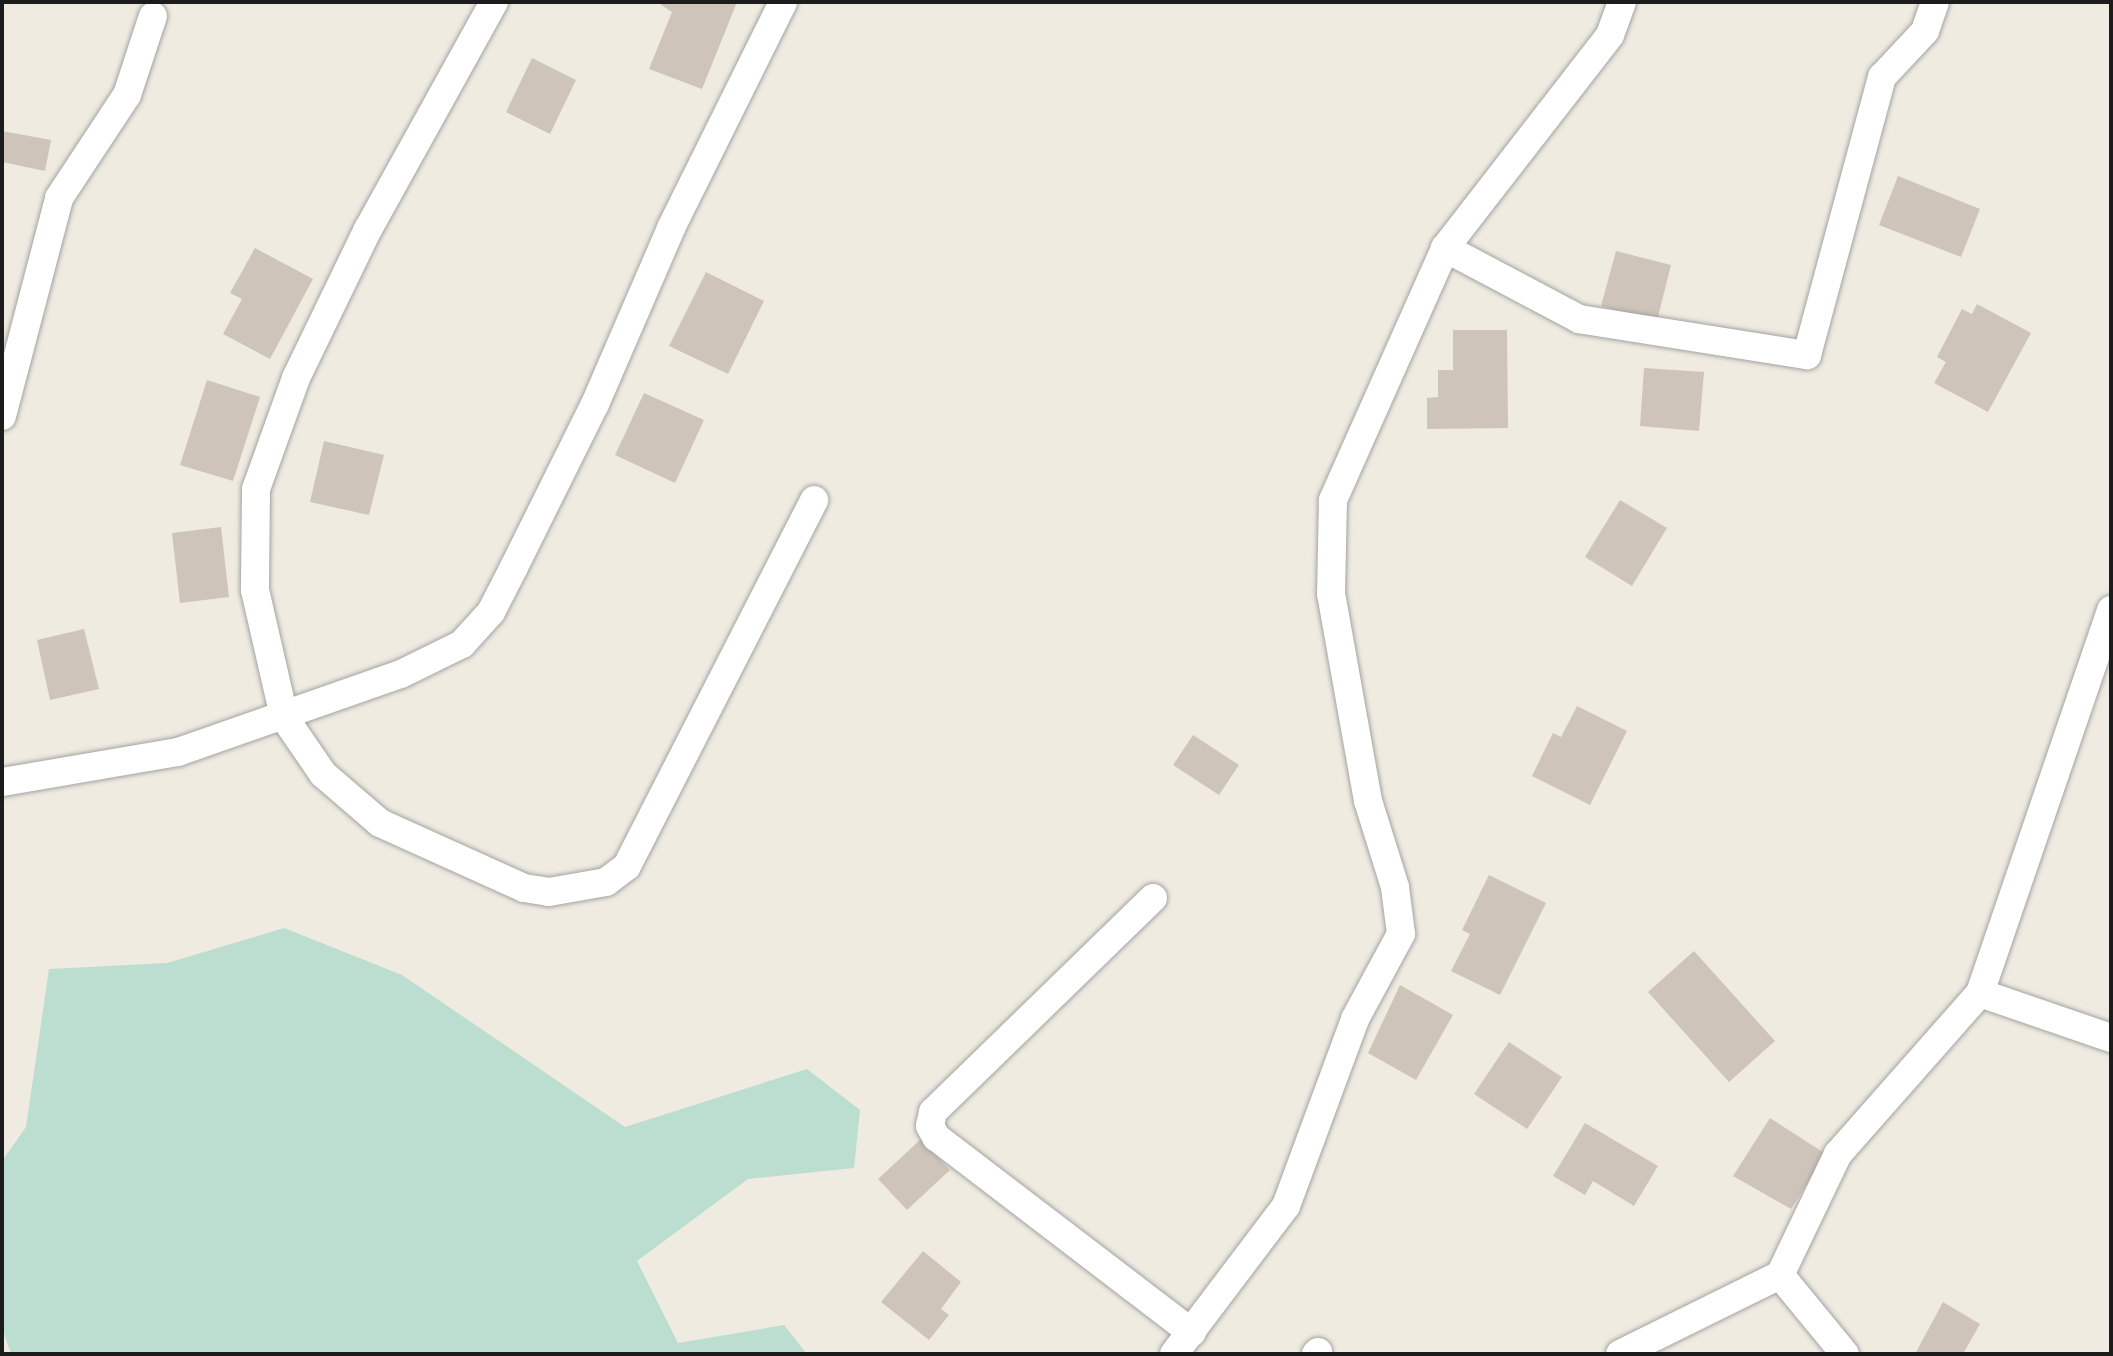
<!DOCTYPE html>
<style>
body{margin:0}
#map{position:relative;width:2113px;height:1356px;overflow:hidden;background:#efebe0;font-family:Helvetica,sans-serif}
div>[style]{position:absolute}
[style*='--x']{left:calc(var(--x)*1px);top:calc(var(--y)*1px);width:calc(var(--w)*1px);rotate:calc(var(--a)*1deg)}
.wetland>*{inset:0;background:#bbded1}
.building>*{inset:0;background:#cfc4b9}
.roads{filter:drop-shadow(0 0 2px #a3a3a3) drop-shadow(0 0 2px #a3a3a3)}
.minor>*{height:28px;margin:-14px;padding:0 14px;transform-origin:14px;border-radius:14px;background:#fff}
span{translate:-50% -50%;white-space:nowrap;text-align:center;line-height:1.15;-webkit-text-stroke:6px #fff;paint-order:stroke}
.frame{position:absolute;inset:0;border:4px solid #1c1c1c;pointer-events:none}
</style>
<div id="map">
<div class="wetland">
<div style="clip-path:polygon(284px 928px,402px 975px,625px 1127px,807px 1069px,860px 1110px,854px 1168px,748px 1179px,637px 1261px,678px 1343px,784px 1325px,807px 1354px,11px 1354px,2px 1327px,2px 1161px,26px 1127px,49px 969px,167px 963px)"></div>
</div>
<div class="building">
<div style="clip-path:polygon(657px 2px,737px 2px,702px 89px,649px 69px,672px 12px)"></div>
<div style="clip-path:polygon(532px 58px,576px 80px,550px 134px,506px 112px)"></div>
<div style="clip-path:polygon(2px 131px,51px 140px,45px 171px,2px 162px)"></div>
<div style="clip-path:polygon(1898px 176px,1980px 209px,1961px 257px,1879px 225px)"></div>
<div style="clip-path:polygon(255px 248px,313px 279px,270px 359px,223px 334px,242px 299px,230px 293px)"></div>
<div style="clip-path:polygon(1616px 251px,1671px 265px,1657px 321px,1601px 306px)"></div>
<div style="clip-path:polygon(706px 272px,764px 301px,728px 374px,669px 346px)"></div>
<div style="clip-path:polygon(1977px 304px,2031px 333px,1988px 412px,1934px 383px,1946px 362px,1937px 357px,1962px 309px,1972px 314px)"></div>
<div style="clip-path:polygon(1453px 330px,1507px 330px,1508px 428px,1427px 429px,1427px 398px,1438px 397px,1438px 370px,1453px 370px)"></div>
<div style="clip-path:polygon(1644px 368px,1704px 372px,1699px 431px,1640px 426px)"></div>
<div style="clip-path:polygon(207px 380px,260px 397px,233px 481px,180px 465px)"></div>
<div style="clip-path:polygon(644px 393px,704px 420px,675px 483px,615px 455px)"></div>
<div style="clip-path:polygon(324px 441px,384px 455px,369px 515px,310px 502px)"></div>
<div style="clip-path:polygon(1620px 500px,1667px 528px,1632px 586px,1585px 557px)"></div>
<div style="clip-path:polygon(221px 527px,229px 597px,180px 603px,172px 533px)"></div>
<div style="clip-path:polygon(84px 629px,99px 689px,50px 700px,37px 640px)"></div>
<div style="clip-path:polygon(1577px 706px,1627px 731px,1590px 805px,1532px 776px,1553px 733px,1561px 737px)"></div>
<div style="clip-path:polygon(1193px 735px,1239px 765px,1219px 795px,1173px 765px)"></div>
<div style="clip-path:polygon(1489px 875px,1546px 903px,1500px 995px,1451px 971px,1470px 934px,1462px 930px)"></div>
<div style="clip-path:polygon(1694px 951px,1775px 1041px,1729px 1082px,1648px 992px)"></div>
<div style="clip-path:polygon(1400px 985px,1453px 1015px,1416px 1080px,1368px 1053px)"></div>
<div style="clip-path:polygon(1509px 1042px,1562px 1077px,1527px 1129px,1474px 1094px)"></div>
<div style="clip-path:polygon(1770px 1118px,1826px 1154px,1791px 1209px,1733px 1176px)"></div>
<div style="clip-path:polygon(1585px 1123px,1658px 1166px,1634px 1206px,1593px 1181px,1585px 1195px,1553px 1176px)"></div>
<div style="clip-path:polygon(921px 1139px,950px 1170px,907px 1210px,878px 1179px)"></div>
<div style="clip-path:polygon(923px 1251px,961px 1282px,941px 1309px,949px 1315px,929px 1340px,881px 1302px)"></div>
<div style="clip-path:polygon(1943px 1302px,1980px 1324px,1963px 1354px,1915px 1354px)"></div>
</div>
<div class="roads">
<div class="minor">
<div style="--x:494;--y:2;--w:260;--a:119"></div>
<div style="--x:368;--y:229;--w:165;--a:115.8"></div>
<div style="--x:296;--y:378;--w:118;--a:109.8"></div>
<div style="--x:256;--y:489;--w:101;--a:90.6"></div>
<div style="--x:255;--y:590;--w:130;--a:77.1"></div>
<div style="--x:284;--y:717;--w:69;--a:55.6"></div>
<div style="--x:323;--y:774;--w:75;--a:40.7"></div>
<div style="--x:380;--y:823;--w:158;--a:24.3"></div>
<div style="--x:524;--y:888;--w:25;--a:9"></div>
<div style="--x:549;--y:892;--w:58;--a:-10"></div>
<div style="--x:606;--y:882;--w:26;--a:-37"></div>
<div style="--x:627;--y:866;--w:411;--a:-62.9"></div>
<div style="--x:1445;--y:248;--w:152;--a:27.9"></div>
<div style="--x:1579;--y:319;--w:231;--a:9"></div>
<div style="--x:1807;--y:355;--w:288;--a:-74.9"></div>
<div style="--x:1882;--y:77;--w:63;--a:-46.9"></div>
<div style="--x:1925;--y:31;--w:31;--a:-71"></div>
<div style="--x:2;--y:416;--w:225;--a:-75.3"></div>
<div style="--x:59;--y:198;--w:123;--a:-56.6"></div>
<div style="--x:127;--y:95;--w:83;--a:-71.8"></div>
<div style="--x:2;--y:782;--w:179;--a:-9.7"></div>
<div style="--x:178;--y:752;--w:236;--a:-19.3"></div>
<div style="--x:401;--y:674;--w:68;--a:-26.2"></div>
<div style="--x:462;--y:644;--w:43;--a:-47.8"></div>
<div style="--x:491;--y:612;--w:51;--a:-62.9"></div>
<div style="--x:514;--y:567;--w:182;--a:-63.6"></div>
<div style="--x:595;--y:404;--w:192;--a:-66.6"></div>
<div style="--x:671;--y:228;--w:252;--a:-63.6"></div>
<div style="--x:1153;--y:898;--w:307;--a:135.8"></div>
<div style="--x:933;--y:1112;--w:14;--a:102"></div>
<div style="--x:930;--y:1126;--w:13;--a:61"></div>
<div style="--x:936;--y:1137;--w:322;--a:37.4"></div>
<div style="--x:1980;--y:993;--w:139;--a:19"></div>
<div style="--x:1780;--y:1275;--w:102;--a:50.6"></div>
<div style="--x:1174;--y:1354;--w:186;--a:-52.9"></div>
<div style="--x:1286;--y:1206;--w:199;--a:-69.7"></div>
<div style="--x:1355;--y:1019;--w:97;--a:-61.6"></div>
<div style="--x:1401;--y:934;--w:47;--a:-97.3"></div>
<div style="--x:1395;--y:887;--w:90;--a:-107.4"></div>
<div style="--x:1368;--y:801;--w:210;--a:-100.1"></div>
<div style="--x:1331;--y:594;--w:94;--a:-88.8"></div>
<div style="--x:1333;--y:500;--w:276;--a:-66"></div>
<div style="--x:1445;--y:248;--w:269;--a:-52.2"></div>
<div style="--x:1610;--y:35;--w:35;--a:-70"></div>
<div style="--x:1316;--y:1354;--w:3;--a:-45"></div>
<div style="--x:1620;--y:1354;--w:178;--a:-26.3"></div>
<div style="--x:1780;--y:1275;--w:134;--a:-64.4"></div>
<div style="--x:1838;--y:1154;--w:215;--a:-48.6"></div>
<div style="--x:1980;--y:993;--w:405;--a:-71.1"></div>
</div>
</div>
<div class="frame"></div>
</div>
